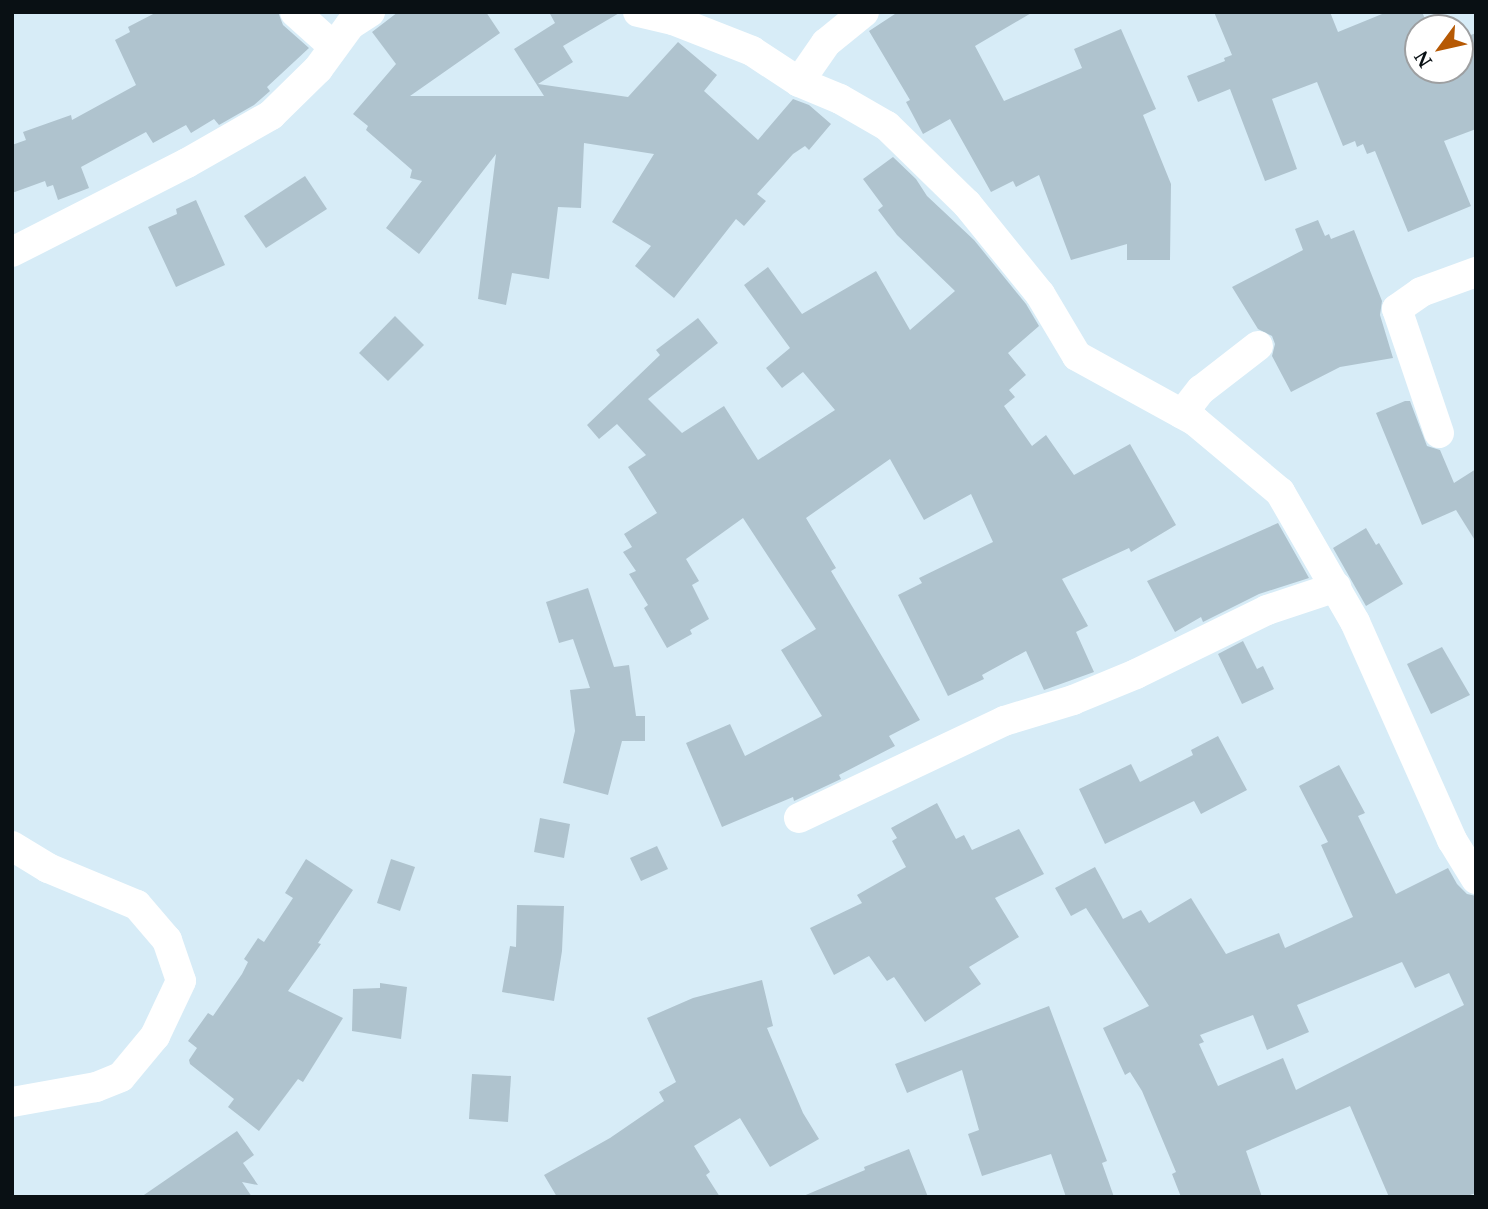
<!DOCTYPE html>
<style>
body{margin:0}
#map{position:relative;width:1488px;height:1209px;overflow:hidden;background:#d7ecf7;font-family:"Noto Serif",serif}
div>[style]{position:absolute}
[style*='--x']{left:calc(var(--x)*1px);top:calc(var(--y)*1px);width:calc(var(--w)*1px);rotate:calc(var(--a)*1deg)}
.building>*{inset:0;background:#afc3ce}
.street>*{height:30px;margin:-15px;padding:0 15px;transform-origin:15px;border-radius:15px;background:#fff}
span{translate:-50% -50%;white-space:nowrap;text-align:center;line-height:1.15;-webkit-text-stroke:7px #fff;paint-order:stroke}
.frame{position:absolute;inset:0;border:14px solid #091014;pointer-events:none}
.north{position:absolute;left:1404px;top:14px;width:70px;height:70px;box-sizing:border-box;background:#fff;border:2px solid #9d9fa1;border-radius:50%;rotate:237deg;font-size:19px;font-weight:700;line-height:28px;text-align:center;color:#091014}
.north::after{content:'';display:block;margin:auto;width:24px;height:32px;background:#b65904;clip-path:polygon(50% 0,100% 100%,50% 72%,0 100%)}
</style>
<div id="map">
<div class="building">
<div style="clip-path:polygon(157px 12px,278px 12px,283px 25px,309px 48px,267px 87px,270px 91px,254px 105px,219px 125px,214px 119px,191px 133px,186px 125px,153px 143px,146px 132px,81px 167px,89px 188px,58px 200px,53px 185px,47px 187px,45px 181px,12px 193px,12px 145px,26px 140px,23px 132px,71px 115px,72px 120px,136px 85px,115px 40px,130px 32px,128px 27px)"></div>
<div style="clip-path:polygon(398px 12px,486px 12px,500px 33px,410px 96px,544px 96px,514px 49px,555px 23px,549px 12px,621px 12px,563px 46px,573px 62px,538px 84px,628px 97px,678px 42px,717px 75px,704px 91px,758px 140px,793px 99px,809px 105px,831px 124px,809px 150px,805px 146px,793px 154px,757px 194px,766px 201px,744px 226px,736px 219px,674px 298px,635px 266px,651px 246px,612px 222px,654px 154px,584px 143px,581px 208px,558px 207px,549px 279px,512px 273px,506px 305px,478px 299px,496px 154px,419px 254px,386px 228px,422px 181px,410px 178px,412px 170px,366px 130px,368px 126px,353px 114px,396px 64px,372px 32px)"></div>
<div style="clip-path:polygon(898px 12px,1033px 12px,975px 46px,1004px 101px,1082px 68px,1074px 49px,1121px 29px,1156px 109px,1143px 115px,1171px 184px,1170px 260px,1127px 260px,1127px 244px,1071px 260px,1039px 175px,1016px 187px,1013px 181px,991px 192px,950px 119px,923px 134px,906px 102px,910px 100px,869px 31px)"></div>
<div style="clip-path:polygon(1214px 12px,1330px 12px,1338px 32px,1387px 12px,1422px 12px,1429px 28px,1418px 28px,1418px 70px,1460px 70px,1460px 39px,1476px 33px,1476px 129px,1444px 141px,1471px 206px,1408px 232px,1375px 151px,1367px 154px,1363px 144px,1357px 147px,1355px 141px,1343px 146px,1317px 82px,1272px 99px,1297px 169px,1265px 181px,1230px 89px,1198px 102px,1187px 76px,1225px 61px,1224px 58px,1232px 55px)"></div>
<div style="clip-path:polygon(893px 157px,916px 179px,927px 196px,974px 240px,1026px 304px,1039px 326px,1008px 353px,1026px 375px,1009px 390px,1015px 397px,1004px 406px,1032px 446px,1046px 435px,1074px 475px,1130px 444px,1176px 525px,1131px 552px,1129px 548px,1062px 579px,1088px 626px,1076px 632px,1094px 672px,1044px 690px,1026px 651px,982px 675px,984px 679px,948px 696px,898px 595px,922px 583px,919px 578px,993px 542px,971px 494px,924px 520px,890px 459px,806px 518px,836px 568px,831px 571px,920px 720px,889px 736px,895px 746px,839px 775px,841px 779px,794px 801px,793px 797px,722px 827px,686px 743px,730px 724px,745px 756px,822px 716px,781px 650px,816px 629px,743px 518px,686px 559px,699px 581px,692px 585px,709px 619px,690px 630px,692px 634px,667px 648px,644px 608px,648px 605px,629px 574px,636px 571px,623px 552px,632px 547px,624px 534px,657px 513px,628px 467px,646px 455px,617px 424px,599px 439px,587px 425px,660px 355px,656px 350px,698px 318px,718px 343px,648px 399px,682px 433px,724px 406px,758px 460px,835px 410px,803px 372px,782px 388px,766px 368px,790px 348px,744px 285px,768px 267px,802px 314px,876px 271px,910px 330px,955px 291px,897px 235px,878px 210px,883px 206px,863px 179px)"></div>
<div style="clip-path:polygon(305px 176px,327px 209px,266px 248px,244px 216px)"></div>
<div style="clip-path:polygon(196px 200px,225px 265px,176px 287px,148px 227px,177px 214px,176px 209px)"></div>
<div style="clip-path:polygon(1318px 220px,1325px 236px,1329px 234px,1331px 239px,1354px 230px,1382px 301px,1380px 315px,1393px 358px,1340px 367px,1291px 392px,1272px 356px,1275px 344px,1272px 336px,1258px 329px,1232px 287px,1303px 250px,1295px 229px)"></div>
<div style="clip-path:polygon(395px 316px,424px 345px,388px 381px,359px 353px)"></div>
<div style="clip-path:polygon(1405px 401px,1410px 401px,1427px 446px,1440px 450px,1454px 483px,1476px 469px,1476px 542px,1456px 510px,1422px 525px,1376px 413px)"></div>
<div style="clip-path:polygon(1278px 523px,1309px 578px,1259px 594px,1203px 622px,1201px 617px,1175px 632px,1147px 581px)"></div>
<div style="clip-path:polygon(1366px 528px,1376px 545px,1379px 543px,1403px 584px,1366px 606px,1333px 548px)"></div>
<div style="clip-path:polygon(588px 588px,614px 667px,629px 665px,636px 716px,645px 716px,645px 741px,622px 741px,608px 795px,563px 783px,575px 731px,570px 690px,590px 688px,573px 639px,559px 643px,546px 602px)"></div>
<div style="clip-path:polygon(1243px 641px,1257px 669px,1263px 666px,1274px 689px,1242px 704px,1218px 654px)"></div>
<div style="clip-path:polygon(1442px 647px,1470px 695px,1431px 714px,1407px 664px)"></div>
<div style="clip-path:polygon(1218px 736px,1247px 790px,1201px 814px,1194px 801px,1105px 844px,1079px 789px,1131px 764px,1140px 782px,1193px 755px,1191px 750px)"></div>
<div style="clip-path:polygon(evenodd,1339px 765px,1365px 813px,1358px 816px,1396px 894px,1448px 868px,1457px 884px,1467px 894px,1476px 896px,1476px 1193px,1464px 1197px,1389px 1197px,1350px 1106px,1246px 1151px,1262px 1197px,1181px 1197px,1172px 1174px,1176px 1172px,1142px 1091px,1130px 1072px,1125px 1075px,1103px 1028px,1149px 1006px,1086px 908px,1071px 916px,1055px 888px,1095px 867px,1123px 919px,1141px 910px,1149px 923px,1191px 898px,1226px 954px,1279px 933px,1285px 948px,1353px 917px,1321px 845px,1328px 842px,1299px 786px,1339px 765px,1402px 962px,1415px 988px,1449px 973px,1464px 1005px,1296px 1090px,1283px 1058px,1218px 1086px,1199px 1044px,1204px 1042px,1200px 1035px,1253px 1015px,1267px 1050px,1309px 1032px,1297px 1005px,1402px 962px)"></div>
<div style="clip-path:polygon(937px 803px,956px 839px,964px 835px,972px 850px,1019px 829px,1044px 874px,995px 898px,1019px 937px,969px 967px,981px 984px,925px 1022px,894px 977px,887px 981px,869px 956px,834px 975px,810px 928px,862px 903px,857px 895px,906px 867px,892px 841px,897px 838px,891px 828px)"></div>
<div style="clip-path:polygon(540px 818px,570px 824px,564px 858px,534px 852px)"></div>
<div style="clip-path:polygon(657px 846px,668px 869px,641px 881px,630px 858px)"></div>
<div style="clip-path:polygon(306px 859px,353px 890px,318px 943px,321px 944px,288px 991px,343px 1018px,303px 1082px,298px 1079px,259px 1131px,228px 1107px,234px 1099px,190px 1064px,189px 1060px,197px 1048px,188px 1041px,208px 1013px,213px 1016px,242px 974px,248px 962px,244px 959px,258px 938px,264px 942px,293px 898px,285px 893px)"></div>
<div style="clip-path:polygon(391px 859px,415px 867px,400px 911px,377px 903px)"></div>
<div style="clip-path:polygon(517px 905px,564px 906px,562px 951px,554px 1001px,502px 992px,510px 946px,516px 947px)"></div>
<div style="clip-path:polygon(762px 980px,773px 1026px,767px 1028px,803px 1113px,819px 1139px,770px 1167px,740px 1118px,694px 1146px,710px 1172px,706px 1175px,720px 1197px,557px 1197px,544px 1175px,610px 1138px,664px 1101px,659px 1092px,676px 1082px,647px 1018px,693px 998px)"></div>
<div style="clip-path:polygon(380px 983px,407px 987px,401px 1039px,352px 1031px,353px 989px,380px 988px)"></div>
<div style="clip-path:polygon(1049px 1006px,1107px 1161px,1102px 1163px,1114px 1197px,1066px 1197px,1051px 1154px,982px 1176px,968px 1134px,979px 1130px,962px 1070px,907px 1093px,895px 1064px)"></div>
<div style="clip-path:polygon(472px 1074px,511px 1076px,508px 1122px,469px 1119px)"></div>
<div style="clip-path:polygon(237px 1131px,254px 1155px,243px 1163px,258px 1185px,242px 1182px,252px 1197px,141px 1197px)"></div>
<div style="clip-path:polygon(909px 1149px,928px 1197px,801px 1197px,865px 1170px,864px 1167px)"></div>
</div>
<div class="street">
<div style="--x:295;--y:12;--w:52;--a:41.9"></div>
<div style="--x:638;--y:12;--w:36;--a:13"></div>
<div style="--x:673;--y:20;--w:85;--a:21.4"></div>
<div style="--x:752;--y:51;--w:56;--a:33.4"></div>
<div style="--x:799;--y:82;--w:44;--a:22.5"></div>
<div style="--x:840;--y:99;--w:54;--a:29.9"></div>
<div style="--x:887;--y:126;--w:112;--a:44.3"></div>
<div style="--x:967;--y:204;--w:116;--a:51"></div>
<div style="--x:1040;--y:294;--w:72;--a:59.2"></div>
<div style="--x:1077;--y:356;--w:135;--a:28.8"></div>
<div style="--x:1195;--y:421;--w:111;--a:39.9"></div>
<div style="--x:1280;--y:492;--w:150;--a:60"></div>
<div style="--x:1355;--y:622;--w:239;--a:66"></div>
<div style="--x:1452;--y:840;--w:46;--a:58.4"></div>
<div style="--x:799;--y:82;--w:47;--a:-55.3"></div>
<div style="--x:826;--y:43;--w:49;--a:-39.2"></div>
<div style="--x:12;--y:252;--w:196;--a:-27"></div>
<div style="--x:187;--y:163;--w:97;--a:-29.7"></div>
<div style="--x:271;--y:115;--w:66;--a:-44.4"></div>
<div style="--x:318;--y:69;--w:54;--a:-54"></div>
<div style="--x:350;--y:25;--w:24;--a:-33"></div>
<div style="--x:1182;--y:414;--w:31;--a:-52"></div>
<div style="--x:1201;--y:390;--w:72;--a:-37.7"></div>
<div style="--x:1439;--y:433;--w:131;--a:-108.7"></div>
<div style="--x:1397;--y:309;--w:29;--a:-35"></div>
<div style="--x:1421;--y:292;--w:59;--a:-20"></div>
<div style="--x:799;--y:818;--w:227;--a:-25.3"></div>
<div style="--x:1004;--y:721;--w:72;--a:-16.9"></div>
<div style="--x:1073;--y:700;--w:68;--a:-22.4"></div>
<div style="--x:1136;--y:674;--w:146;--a:-26"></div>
<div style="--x:1267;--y:610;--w:73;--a:-18.4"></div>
<div style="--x:12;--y:846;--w:42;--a:31.4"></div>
<div style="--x:48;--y:868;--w:96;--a:22.6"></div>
<div style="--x:137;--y:905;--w:46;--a:49.4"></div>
<div style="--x:167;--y:940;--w:43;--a:71.1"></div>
<div style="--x:181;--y:981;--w:61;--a:115.3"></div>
<div style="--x:155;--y:1036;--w:53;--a:129.7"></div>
<div style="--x:121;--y:1077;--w:27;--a:158"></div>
<div style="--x:96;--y:1087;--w:85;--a:169.9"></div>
</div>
<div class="frame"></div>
<div class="north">N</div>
</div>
